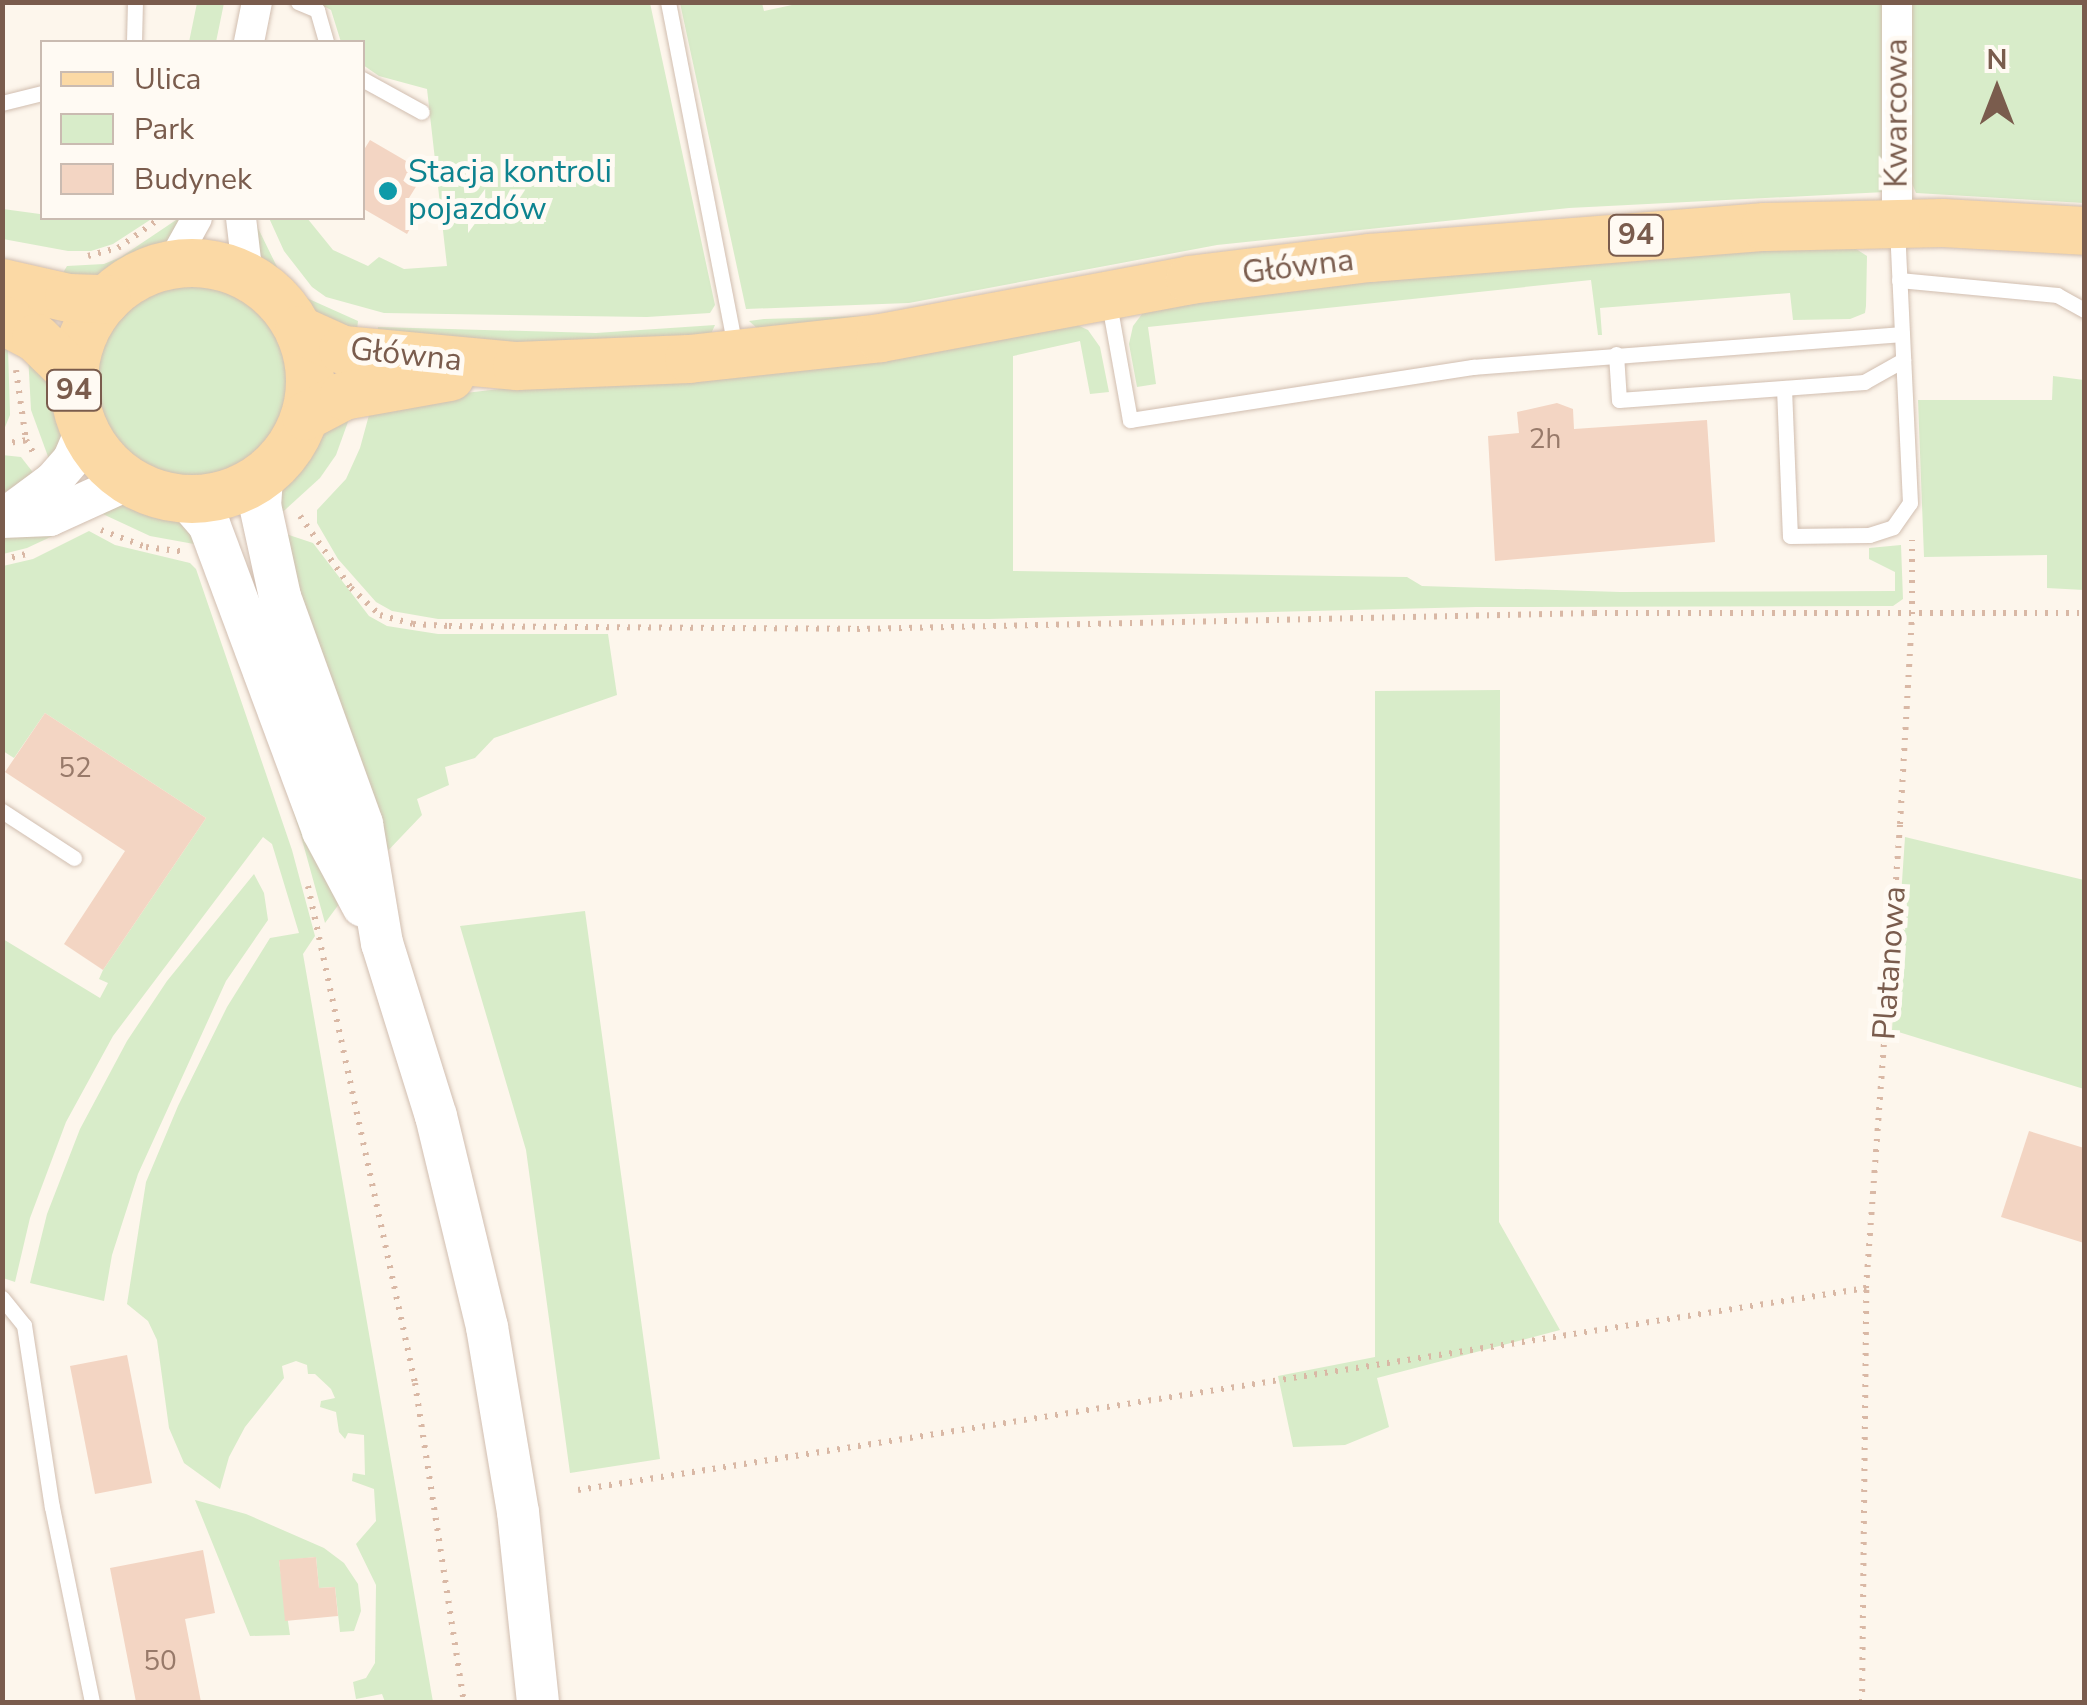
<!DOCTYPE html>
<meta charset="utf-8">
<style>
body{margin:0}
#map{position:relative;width:2087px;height:1705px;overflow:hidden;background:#fdf6ec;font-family:"Nunito Sans",sans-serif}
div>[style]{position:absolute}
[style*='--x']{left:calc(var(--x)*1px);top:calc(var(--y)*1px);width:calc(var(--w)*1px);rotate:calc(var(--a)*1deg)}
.green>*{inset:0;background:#d8ecc9}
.round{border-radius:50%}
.building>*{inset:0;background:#f3d5c3}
.path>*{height:6px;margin-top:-3px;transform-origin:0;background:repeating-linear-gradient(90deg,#d9b8a5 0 2.5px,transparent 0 10.5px)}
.roads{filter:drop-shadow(0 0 2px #d1beb0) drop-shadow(0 0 2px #d1beb0)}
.service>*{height:15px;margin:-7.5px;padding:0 7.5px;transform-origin:7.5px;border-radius:7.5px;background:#fff}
.minor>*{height:30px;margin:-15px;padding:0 15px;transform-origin:15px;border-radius:15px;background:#fff}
.tertiary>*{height:38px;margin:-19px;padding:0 19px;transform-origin:19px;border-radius:19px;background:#fff}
.secondary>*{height:42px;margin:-21px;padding:0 21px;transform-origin:21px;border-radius:21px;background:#fff}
.primary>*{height:48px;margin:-24px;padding:0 24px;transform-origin:24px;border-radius:24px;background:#fbd9a5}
.primary>.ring{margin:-24px;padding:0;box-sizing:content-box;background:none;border:48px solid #fbd9a5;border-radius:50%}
.dots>*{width:28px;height:28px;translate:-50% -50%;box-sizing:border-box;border:5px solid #fffaf3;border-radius:50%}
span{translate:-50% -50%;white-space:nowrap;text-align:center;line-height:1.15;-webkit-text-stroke:10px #fffaf3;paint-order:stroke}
.number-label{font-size:28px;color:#987a6a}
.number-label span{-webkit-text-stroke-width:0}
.shield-label span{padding:2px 8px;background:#fffaf3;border:2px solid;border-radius:8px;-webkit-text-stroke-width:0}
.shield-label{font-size:30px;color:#7a5c4d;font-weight:700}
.street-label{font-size:32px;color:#7a5c4d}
.culture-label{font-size:32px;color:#0d838f}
.left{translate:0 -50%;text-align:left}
.frame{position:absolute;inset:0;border:5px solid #7a5c4d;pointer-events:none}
.legend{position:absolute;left:40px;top:40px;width:325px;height:180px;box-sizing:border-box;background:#fffaf3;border:2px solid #cabbb1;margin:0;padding:12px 18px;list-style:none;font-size:30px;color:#7a5c4d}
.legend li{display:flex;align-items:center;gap:20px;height:50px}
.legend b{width:50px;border:2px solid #cabbb1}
.north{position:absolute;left:1947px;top:40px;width:100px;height:100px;-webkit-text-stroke:8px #fffaf3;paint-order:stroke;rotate:0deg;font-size:28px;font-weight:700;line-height:40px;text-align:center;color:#7a5c4d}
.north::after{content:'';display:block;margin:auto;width:35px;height:45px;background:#7a5c4d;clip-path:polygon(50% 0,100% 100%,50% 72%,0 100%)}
</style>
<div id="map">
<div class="green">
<div style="clip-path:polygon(806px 2px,1886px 3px,1885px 192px,1569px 208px,1217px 245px,909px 303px,746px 309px,680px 3px,762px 3px,764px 11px)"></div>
<div style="clip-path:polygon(197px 3px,224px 3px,216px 42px,189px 42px)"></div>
<div style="clip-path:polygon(318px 3px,650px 3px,715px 305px,710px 313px,647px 317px,384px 313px,326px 297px,312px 287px,284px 251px,269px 218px,307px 218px,333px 250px,368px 266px,379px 257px,404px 269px,447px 266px,427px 89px,379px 76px,363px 65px,362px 42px,341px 42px,331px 10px)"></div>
<div style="clip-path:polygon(1910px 3px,2084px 3px,2084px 203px,1916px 193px,1910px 179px)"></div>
<div style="clip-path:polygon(3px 209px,84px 220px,153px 218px,113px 244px,91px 251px,68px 251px,3px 239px)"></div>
<div style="clip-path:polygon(179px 218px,188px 218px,162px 250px,108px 278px,54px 288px,67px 266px,104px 264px,121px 257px)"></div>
<div style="clip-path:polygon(255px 222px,279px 271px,300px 295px,358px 321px,355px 347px,305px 317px,264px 272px,257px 256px)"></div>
<div style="clip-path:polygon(1853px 247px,1867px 256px,1866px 306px,1865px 313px,1850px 319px,1793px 320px,1790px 293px,1600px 308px,1602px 335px,1598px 335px,1591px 280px,1148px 327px,1156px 384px,1137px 387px,1129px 344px,1133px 326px,1145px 310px,1368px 280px,1667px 254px)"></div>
<div class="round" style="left:89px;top:278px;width:202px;height:202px"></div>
<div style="clip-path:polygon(898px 315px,758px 329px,749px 321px,764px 319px)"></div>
<div style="clip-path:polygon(1071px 322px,1088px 330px,1100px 347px,1109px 392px,1090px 394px,1080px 341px,1013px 356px,1013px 571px,1407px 577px,1422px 586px,1620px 592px,1895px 591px,1895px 572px,1869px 559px,1869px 548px,1901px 545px,1903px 599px,1893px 606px,1476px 607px,989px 619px,438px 619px,392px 611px,376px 602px,338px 559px,317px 523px,317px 510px,346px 479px,360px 448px,372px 404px)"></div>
<div style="clip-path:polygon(715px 325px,710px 336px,376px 348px,378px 327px,596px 333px)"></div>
<div style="clip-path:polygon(2px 332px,8px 348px,10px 415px,3px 432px)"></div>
<div style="clip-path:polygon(28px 354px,57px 387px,61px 407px,63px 436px,50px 462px,31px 410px)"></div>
<div style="clip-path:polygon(2053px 376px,2084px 380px,2084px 590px,2047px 588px,2047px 555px,1924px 557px,1918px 400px,2052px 400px)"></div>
<div style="clip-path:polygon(353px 408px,336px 455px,320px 478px,275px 519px,282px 479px,318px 427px)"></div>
<div style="clip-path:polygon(2px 455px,21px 457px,35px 475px,3px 493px)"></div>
<div style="clip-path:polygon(130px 499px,179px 513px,199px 528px,194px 544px,150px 536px,92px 509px)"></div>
<div style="clip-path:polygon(72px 520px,76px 525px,27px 548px,3px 554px,2px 539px)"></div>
<div style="clip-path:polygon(89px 531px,115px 545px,190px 563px,196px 569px,292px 850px,315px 936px,303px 954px,433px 1702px,385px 1702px,382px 1694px,356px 1699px,353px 1682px,366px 1678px,375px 1663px,376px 1585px,356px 1544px,376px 1521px,374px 1489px,352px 1481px,353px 1473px,365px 1475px,364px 1435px,348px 1433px,345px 1439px,339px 1432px,336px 1412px,320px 1407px,321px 1401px,335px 1398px,331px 1389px,315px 1374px,308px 1374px,307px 1365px,296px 1361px,282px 1366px,284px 1378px,245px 1427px,229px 1457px,220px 1489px,184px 1463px,169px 1428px,157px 1340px,148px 1321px,127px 1304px,146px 1182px,178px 1106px,227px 1007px,270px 938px,299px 933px,272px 844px,263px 837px,113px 1036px,66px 1122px,30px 1218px,15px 1282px,3px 1278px,3px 939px,100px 998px,108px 983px,99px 979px,103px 970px,206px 818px,45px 713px,14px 758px,3px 751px,3px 566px,33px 559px)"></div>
<div style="clip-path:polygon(286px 534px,313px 543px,369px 616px,387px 626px,438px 634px,608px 634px,617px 695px,494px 738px,475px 758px,445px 767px,449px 785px,417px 799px,422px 815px,380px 859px,303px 628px)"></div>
<div style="clip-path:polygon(1500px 690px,1499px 1222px,1560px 1330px,1377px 1378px,1389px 1427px,1345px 1445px,1293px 1447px,1278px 1376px,1375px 1357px,1375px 691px)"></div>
<div style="clip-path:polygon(283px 780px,342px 900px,325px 923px,301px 836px)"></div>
<div style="clip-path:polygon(1905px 837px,2084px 880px,2084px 1089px,1892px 1030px)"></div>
<div style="clip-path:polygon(254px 874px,264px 893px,268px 920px,226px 981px,138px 1174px,112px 1255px,104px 1301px,30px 1283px,47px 1214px,80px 1129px,127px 1041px,167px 981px)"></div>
<div style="clip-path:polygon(585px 911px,660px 1459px,570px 1473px,526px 1150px,460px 926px)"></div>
<div style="clip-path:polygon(195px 1500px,246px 1514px,324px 1548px,344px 1563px,358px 1584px,361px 1611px,354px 1631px,340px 1632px,335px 1587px,319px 1588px,316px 1557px,279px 1561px,290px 1635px,250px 1636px)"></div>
</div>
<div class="building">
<div style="clip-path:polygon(370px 140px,425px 172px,409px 198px,423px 206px,407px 234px,362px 208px,362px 153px)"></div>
<div style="clip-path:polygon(1557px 403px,1573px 409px,1574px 429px,1707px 420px,1715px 542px,1495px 561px,1488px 436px,1519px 433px,1517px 412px)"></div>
<div style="clip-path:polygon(45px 713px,206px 818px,103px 970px,64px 944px,125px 851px,5px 772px)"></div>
<div style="clip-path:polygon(2029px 1131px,2084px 1148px,2084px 1243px,2001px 1217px)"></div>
<div style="clip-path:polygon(127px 1355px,152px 1483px,95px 1494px,70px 1366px)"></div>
<div style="clip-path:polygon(203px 1550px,215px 1613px,185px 1619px,201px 1702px,136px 1702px,110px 1568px)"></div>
<div style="clip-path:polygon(316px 1557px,319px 1588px,335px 1587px,338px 1616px,285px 1621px,279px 1560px)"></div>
</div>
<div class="path">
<div style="--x:88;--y:256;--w:31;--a:-15"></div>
<div style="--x:118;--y:248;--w:50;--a:-35.3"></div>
<div style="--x:16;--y:370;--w:71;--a:81.9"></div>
<div style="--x:26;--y:440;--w:16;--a:60"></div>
<div style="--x:2;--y:444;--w:24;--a:-9"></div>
<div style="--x:300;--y:516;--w:88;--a:54.7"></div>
<div style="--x:351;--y:588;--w:40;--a:43"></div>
<div style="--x:380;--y:615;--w:34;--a:15"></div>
<div style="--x:413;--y:624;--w:36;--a:3"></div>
<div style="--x:449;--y:626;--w:408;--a:0.4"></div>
<div style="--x:857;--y:629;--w:737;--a:-1.24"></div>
<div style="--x:1594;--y:613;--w:490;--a:0"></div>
<div style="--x:101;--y:530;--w:48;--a:20.7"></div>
<div style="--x:146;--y:547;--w:39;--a:7"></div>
<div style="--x:2;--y:560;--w:29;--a:-14"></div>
<div style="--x:308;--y:886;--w:508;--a:77.85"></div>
<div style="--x:415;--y:1383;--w:323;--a:81.3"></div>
<div style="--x:578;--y:1490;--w:1304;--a:-8.91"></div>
<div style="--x:1862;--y:1702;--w:414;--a:-89.4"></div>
<div style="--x:1866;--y:1288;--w:465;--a:-85.8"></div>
<div style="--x:1900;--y:824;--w:210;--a:-86.7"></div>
<div style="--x:1912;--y:614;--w:74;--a:-90"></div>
</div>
<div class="roads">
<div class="service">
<div style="--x:298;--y:2;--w:21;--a:23"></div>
<div style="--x:317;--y:10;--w:33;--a:74"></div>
<div style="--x:668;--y:2;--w:351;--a:79"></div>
<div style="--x:134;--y:42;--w:40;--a:-88.6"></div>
<div style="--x:362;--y:79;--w:68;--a:28.8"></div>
<div style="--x:2;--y:103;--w:41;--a:-14"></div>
<div style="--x:1899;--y:280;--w:159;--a:5.4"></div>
<div style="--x:2057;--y:295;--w:31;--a:29"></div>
<div style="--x:1108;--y:298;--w:124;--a:79.8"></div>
<div style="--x:1130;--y:420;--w:347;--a:-8.8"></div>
<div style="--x:1473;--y:367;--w:430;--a:-4.4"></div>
<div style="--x:1616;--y:354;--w:46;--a:86.3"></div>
<div style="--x:1619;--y:400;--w:246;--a:-4.2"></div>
<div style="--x:1864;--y:382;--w:45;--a:-29.4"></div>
<div style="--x:1784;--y:388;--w:148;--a:87.7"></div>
<div style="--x:1790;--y:536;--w:79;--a:-0.7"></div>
<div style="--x:1869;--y:535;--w:25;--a:-18"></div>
<div style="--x:1893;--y:527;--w:29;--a:-55"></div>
<div style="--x:1910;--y:503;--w:271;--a:-92.7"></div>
<div style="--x:2;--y:811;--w:86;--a:33.1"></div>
<div style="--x:2;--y:1298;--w:35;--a:51"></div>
<div style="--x:24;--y:1325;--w:184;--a:81.3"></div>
<div style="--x:52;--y:1507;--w:199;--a:78.4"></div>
</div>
<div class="minor">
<div style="--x:1897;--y:2;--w:221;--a:90"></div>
<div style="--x:249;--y:42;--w:41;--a:-78.7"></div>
<div style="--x:241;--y:218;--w:59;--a:83.2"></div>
<div style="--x:172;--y:263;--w:51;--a:-60.9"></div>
</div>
<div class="tertiary">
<div style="--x:3;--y:518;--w:62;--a:-36.5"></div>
<div style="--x:53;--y:481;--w:29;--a:-49"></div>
<div style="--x:72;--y:459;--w:30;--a:-67"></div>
<div style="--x:2;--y:519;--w:48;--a:-2.4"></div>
<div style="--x:50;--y:517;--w:87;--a:-24.5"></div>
</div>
<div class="secondary">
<div style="--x:262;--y:478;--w:27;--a:94"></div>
<div style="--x:260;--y:505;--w:94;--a:77.7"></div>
<div style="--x:280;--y:597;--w:241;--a:70.1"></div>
<div style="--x:362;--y:824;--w:121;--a:80.5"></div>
<div style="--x:382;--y:943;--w:181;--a:72.7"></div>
<div style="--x:436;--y:1116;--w:217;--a:76.4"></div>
<div style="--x:487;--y:1327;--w:188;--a:80.5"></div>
<div style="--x:518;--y:1512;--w:191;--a:84"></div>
<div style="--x:188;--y:500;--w:32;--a:49"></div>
<div style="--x:209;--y:524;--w:327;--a:69.6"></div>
<div style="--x:323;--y:831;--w:85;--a:61.9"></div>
</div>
<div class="primary">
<div class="ring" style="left:74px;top:263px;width:188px;height:188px"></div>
<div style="--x:2;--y:283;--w:69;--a:12.6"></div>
<div style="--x:69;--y:298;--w:38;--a:2"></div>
<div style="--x:2;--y:320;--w:38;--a:28"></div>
<div style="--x:36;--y:338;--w:52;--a:44.2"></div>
<div style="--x:299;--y:330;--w:48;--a:24.4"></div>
<div style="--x:343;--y:350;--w:175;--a:5.3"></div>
<div style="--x:517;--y:366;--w:172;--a:-2.3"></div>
<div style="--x:689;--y:359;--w:193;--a:-6.2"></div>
<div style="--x:881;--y:338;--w:314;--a:-10.6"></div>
<div style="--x:1190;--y:280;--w:181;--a:-7"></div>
<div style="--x:1370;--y:258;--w:396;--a:-4.5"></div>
<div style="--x:1765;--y:227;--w:178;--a:-1.3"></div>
<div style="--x:1943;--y:223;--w:141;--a:3.2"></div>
<div style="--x:306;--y:416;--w:43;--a:-27.8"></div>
<div style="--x:344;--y:396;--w:108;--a:-10.2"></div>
</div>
</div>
<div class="dots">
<div style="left:388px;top:191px;background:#0f9aa8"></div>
</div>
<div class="number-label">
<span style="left:1545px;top:439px">2h</span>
<span style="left:75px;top:768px">52</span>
<span style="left:160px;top:1661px">50</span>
</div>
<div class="shield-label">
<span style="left:1636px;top:235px">94</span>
<span style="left:74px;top:390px">94</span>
</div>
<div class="street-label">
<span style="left:1897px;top:113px;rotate:-90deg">Kwarcowa</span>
<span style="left:1298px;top:267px;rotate:-7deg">Główna</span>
<span style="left:406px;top:355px;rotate:6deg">Główna</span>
<span style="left:1890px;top:963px;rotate:-86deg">Platanowa</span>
</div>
<div class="culture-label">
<span class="left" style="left:408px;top:191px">Stacja kontroli<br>pojazdów</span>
</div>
<div class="frame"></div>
<ul class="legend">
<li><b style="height:12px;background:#fbd9a5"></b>Ulica</li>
<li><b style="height:28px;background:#d8ecc9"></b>Park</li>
<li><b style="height:28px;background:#f3d5c3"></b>Budynek</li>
</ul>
<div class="north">N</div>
</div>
